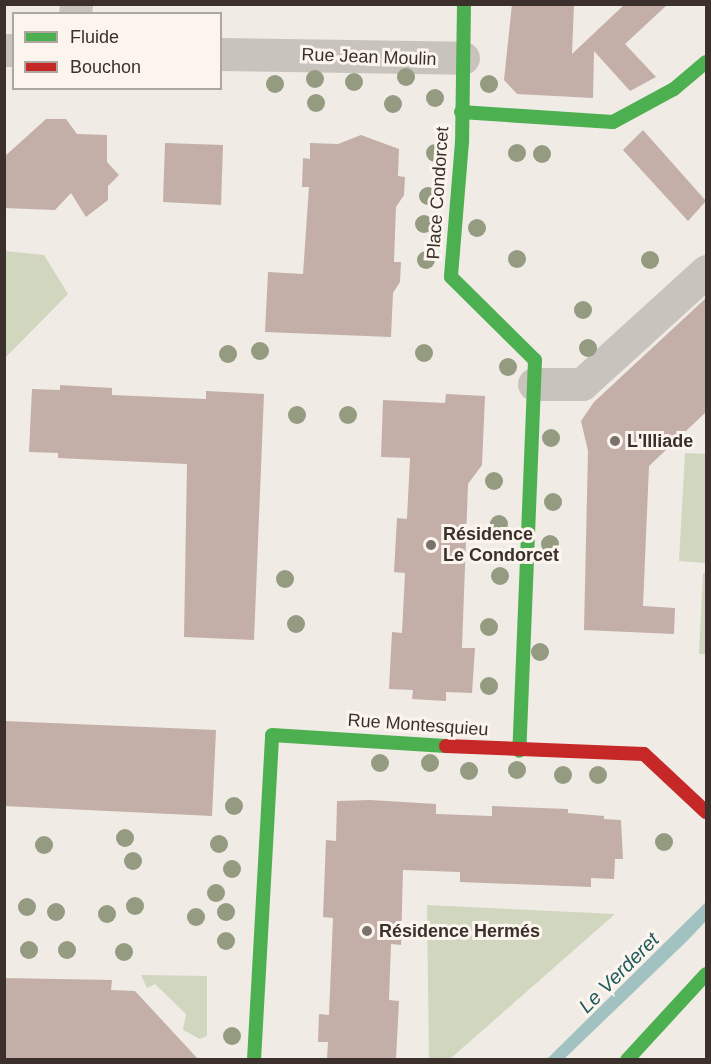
<!DOCTYPE html>
<meta charset="utf-8">
<style>
body{margin:0}
#map{position:relative;width:711px;height:1064px;overflow:hidden;background:#f0ebe5;font-family:Helvetica,sans-serif}
div>[style]{position:absolute}
[style*='--x']{left:calc(var(--x)*1px);top:calc(var(--y)*1px);width:calc(var(--w)*1px);rotate:calc(var(--a)*1deg)}
.green>*{inset:0;background:#d1d6bf}
.water>*{inset:0;background:#a1c2c1}
.building>*{inset:0;background:#c3afa7}
.street>*{height:33px;margin:-16.5px;padding:0 16.5px;transform-origin:16.5px;border-radius:16.5px;background:#c9c3be}
.fast>*{height:14px;margin:-7px;padding:0 7px;transform-origin:7px;border-radius:7px;background:#4caf50}
.jam>*{height:14px;margin:-7px;padding:0 7px;transform-origin:7px;border-radius:7px;background:#c62828}
.trees>*{width:18px;height:18px;margin:-9px;border-radius:50%;background:#959b80}
.dots>*{width:16px;height:16px;translate:-50% -50%;box-sizing:border-box;border:3px solid #fbf5ee;border-radius:50%}
span{translate:-50% -50%;white-space:nowrap;text-align:center;line-height:1.15;-webkit-text-stroke:6px #fbf5ee;paint-order:stroke}
.street-label{font-size:18px;color:#3b302b}
.poi-label{font-size:18px;color:#3b302b;font-weight:700}
.left{translate:0 -50%;text-align:left}
.water-label{font-size:20px;color:#1f5a5e;font-style:italic}
.frame{position:absolute;inset:0;border:6px solid #3b302b;pointer-events:none}
.legend{position:absolute;left:12px;top:12px;width:210px;height:78px;box-sizing:border-box;background:#fbf5ee;border:2px solid #aea6a0;margin:0;padding:8px 10px;list-style:none;font-size:18px;color:#3b302b}
.legend li{display:flex;align-items:center;gap:12px;height:30px}
.legend b{width:30px;border:2px solid #aea6a0}
</style>
<div id="map">
<div class="green">
<div style="clip-path:polygon(5px 251px,44px 255px,68px 294px,5px 358px)"></div>
<div style="clip-path:polygon(685px 453px,706px 454px,706px 563px,679px 561px)"></div>
<div style="clip-path:polygon(703px 573px,706px 573px,706px 654px,699px 654px)"></div>
<div style="clip-path:polygon(427px 905px,615px 914px,450px 1059px,429px 1060px)"></div>
<div style="clip-path:polygon(141px 975px,207px 976px,207px 1036px,200px 1039px,183px 1030px,186px 1014px,155px 984px,147px 988px)"></div>
</div>
<div class="water">
<div style="clip-path:polygon(706px 902px,706px 921px,688px 940px,564px 1059px,547px 1059px)"></div>
</div>
<div class="building">
<div style="clip-path:polygon(512px 4px,574px 4px,572px 54px,625px 4px,668px 4px,625px 44px,656px 77px,630px 91px,594px 51px,593px 98px,517px 94px,504px 80px)"></div>
<div style="clip-path:polygon(46px 119px,66px 119px,77px 134px,107px 135px,107px 162px,119px 175px,108px 186px,108px 200px,86px 217px,71px 193px,55px 210px,4px 208px,4px 157px)"></div>
<div style="clip-path:polygon(643px 130px,706px 201px,688px 221px,623px 150px)"></div>
<div style="clip-path:polygon(361px 135px,399px 149px,398px 176px,405px 177px,404px 195px,396px 207px,394px 262px,401px 262px,400px 282px,393px 293px,391px 337px,265px 332px,268px 272px,303px 274px,309px 187px,302px 187px,303px 158px,310px 159px,310px 143px,338px 144px)"></div>
<div style="clip-path:polygon(165px 143px,223px 145px,221px 205px,163px 202px)"></div>
<div style="clip-path:polygon(706px 298px,706px 412px,649px 466px,643px 606px,675px 608px,674px 634px,584px 630px,588px 451px,581px 421px,594px 402px)"></div>
<div style="clip-path:polygon(60px 385px,112px 388px,112px 395px,206px 399px,206px 391px,264px 394px,254px 640px,184px 637px,187px 464px,58px 458px,58px 453px,29px 452px,32px 389px,60px 390px)"></div>
<div style="clip-path:polygon(446px 394px,485px 396px,482px 465px,468px 484px,462px 648px,475px 648px,472px 693px,446px 692px,446px 701px,412px 699px,413px 690px,389px 689px,392px 632px,402px 633px,405px 573px,394px 572px,397px 518px,407px 519px,410px 458px,381px 457px,383px 400px,445px 403px)"></div>
<div style="clip-path:polygon(4px 721px,216px 730px,212px 816px,4px 806px)"></div>
<div style="clip-path:polygon(370px 800px,436px 804px,436px 814px,492px 816px,492px 806px,568px 809px,568px 813px,604px 816px,604px 819px,621px 820px,623px 859px,615px 859px,614px 879px,591px 878px,591px 887px,460px 882px,460px 872px,403px 870px,401px 945px,391px 944px,389px 1000px,399px 1001px,396px 1059px,327px 1059px,328px 1042px,318px 1042px,319px 1014px,329px 1015px,333px 918px,323px 917px,326px 840px,336px 841px,337px 801px)"></div>
<div style="clip-path:polygon(4px 978px,112px 980px,111px 990px,135px 991px,198px 1059px,4px 1059px)"></div>
</div>
<div class="street">
<div style="--x:75;--y:14;--w:10;--a:-84"></div>
<div style="--x:4;--y:50;--w:10;--a:0"></div>
<div style="--x:220;--y:54;--w:243;--a:0.9"></div>
<div style="--x:534;--y:384;--w:48;--a:0"></div>
<div style="--x:582;--y:384;--w:168;--a:-42.3"></div>
</div>
<div class="fast">
<div style="--x:464;--y:4;--w:138;--a:90.8"></div>
<div style="--x:462;--y:142;--w:135;--a:94.7"></div>
<div style="--x:451;--y:277;--w:118;--a:44.7"></div>
<div style="--x:535;--y:360;--w:391;--a:92.3"></div>
<div style="--x:461;--y:112;--w:152;--a:3.8"></div>
<div style="--x:613;--y:122;--w:69;--a:-28.4"></div>
<div style="--x:674;--y:89;--w:42;--a:-40.2"></div>
<div style="--x:254;--y:1060;--w:325;--a:-86.8"></div>
<div style="--x:272;--y:735;--w:174;--a:3.6"></div>
<div style="--x:627;--y:1060;--w:117;--a:-47.4"></div>
</div>
<div class="jam">
<div style="--x:446;--y:746;--w:198;--a:2.3"></div>
<div style="--x:644;--y:754;--w:85;--a:43.1"></div>
</div>
<div class="trees">
<div style="left:406px;top:77px"></div>
<div style="left:315px;top:79px"></div>
<div style="left:354px;top:82px"></div>
<div style="left:275px;top:84px"></div>
<div style="left:489px;top:84px"></div>
<div style="left:435px;top:98px"></div>
<div style="left:316px;top:103px"></div>
<div style="left:393px;top:104px"></div>
<div style="left:435px;top:153px"></div>
<div style="left:517px;top:153px"></div>
<div style="left:542px;top:154px"></div>
<div style="left:428px;top:196px"></div>
<div style="left:424px;top:224px"></div>
<div style="left:477px;top:228px"></div>
<div style="left:517px;top:259px"></div>
<div style="left:426px;top:260px"></div>
<div style="left:650px;top:260px"></div>
<div style="left:583px;top:310px"></div>
<div style="left:588px;top:348px"></div>
<div style="left:260px;top:351px"></div>
<div style="left:424px;top:353px"></div>
<div style="left:228px;top:354px"></div>
<div style="left:508px;top:367px"></div>
<div style="left:297px;top:415px"></div>
<div style="left:348px;top:415px"></div>
<div style="left:551px;top:438px"></div>
<div style="left:494px;top:481px"></div>
<div style="left:553px;top:502px"></div>
<div style="left:499px;top:524px"></div>
<div style="left:550px;top:544px"></div>
<div style="left:500px;top:576px"></div>
<div style="left:285px;top:579px"></div>
<div style="left:296px;top:624px"></div>
<div style="left:489px;top:627px"></div>
<div style="left:540px;top:652px"></div>
<div style="left:489px;top:686px"></div>
<div style="left:380px;top:763px"></div>
<div style="left:430px;top:763px"></div>
<div style="left:517px;top:770px"></div>
<div style="left:469px;top:771px"></div>
<div style="left:563px;top:775px"></div>
<div style="left:598px;top:775px"></div>
<div style="left:234px;top:806px"></div>
<div style="left:125px;top:838px"></div>
<div style="left:664px;top:842px"></div>
<div style="left:219px;top:844px"></div>
<div style="left:44px;top:845px"></div>
<div style="left:133px;top:861px"></div>
<div style="left:232px;top:869px"></div>
<div style="left:216px;top:893px"></div>
<div style="left:135px;top:906px"></div>
<div style="left:27px;top:907px"></div>
<div style="left:56px;top:912px"></div>
<div style="left:226px;top:912px"></div>
<div style="left:107px;top:914px"></div>
<div style="left:196px;top:917px"></div>
<div style="left:226px;top:941px"></div>
<div style="left:29px;top:950px"></div>
<div style="left:67px;top:950px"></div>
<div style="left:124px;top:952px"></div>
<div style="left:232px;top:1036px"></div>
</div>
<div class="dots">
<div style="left:615px;top:441px;background:#7a716c"></div>
<div style="left:431px;top:545px;background:#7a716c"></div>
<div style="left:367px;top:931px;background:#7a716c"></div>
</div>
<div class="street-label">
<span style="left:369px;top:57px;rotate:2deg">Rue Jean Moulin</span>
<span style="left:438px;top:193px;rotate:-86deg">Place Condorcet</span>
<span style="left:418px;top:725px;rotate:4deg">Rue Montesquieu</span>
</div>
<div class="poi-label">
<span class="left" style="left:627px;top:441px">L'Illiade</span>
<span class="left" style="left:443px;top:545px">Résidence<br>Le Condorcet</span>
<span class="left" style="left:379px;top:931px">Résidence Hermés</span>
</div>
<div class="water-label">
<span style="left:619px;top:973px;rotate:-45deg">Le Verderet</span>
</div>
<div class="frame"></div>
<ul class="legend">
<li><b style="height:8px;background:#4caf50"></b>Fluide</li>
<li><b style="height:8px;background:#c62828"></b>Bouchon</li>
</ul>
</div>
